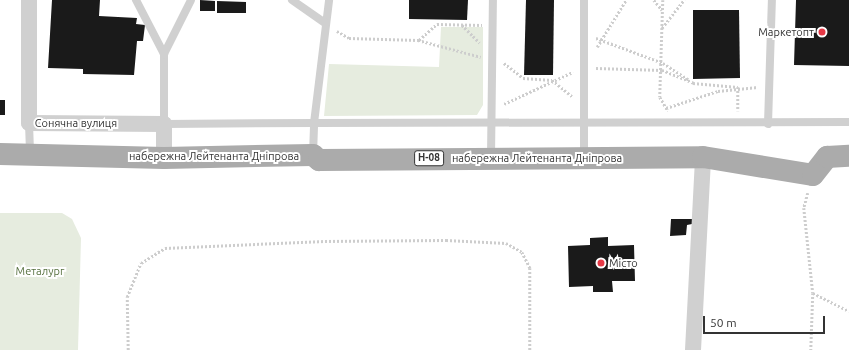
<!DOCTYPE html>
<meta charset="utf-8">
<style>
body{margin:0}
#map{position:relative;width:849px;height:350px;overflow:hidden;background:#fff;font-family:Ubuntu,sans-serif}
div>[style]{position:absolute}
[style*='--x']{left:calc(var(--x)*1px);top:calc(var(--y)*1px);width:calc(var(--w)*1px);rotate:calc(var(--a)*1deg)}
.green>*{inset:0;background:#e6ecdf}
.building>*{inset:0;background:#1a1a1a}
.path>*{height:2.5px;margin-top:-1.25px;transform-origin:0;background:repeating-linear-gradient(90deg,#cdcdcd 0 2px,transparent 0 4px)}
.lane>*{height:8px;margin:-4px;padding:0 4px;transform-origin:4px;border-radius:4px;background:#d0d0d0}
.street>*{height:16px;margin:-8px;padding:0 8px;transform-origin:8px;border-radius:8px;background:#d0d0d0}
.primary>*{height:22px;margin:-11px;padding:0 11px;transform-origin:11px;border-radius:11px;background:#ababab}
.dots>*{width:11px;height:11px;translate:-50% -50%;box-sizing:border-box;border:2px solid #fff;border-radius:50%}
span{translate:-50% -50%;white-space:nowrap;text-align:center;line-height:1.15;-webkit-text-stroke:4px #fff;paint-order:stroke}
.shield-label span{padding:1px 3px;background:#fff;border:1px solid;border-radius:3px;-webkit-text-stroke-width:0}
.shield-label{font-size:10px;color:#333;font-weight:700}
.poi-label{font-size:11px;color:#333}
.right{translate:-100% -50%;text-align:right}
.left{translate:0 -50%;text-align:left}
.street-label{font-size:11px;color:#333}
.park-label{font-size:11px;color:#56703f}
.scale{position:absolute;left:703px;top:316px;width:122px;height:18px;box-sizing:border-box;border:2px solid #333;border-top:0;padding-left:5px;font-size:12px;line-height:14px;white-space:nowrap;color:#333;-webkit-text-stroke:3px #fff;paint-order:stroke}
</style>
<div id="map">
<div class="green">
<div style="clip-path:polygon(441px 27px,483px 27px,483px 105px,477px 115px,324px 116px,329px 64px,439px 67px)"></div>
<div style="clip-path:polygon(0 213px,62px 213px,72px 219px,81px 238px,78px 350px,0 350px)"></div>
</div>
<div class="building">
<div style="clip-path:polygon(52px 0,100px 0,99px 16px,137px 18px,136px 24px,145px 25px,143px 41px,137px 41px,134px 75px,83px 74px,83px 69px,48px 68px)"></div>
<div style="clip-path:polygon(200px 0,215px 1px,215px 11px,200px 11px)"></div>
<div style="clip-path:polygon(409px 0,468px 0,467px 20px,409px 19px)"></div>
<div style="clip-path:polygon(526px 0,554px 0,553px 75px,524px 75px)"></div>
<div style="clip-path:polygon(796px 0,849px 0,849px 66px,794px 65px)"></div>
<div style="clip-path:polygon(217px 1px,246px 2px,246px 13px,217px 13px)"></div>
<div style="clip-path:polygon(693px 10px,739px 10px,740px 78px,693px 79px)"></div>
<div style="clip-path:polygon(0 100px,5px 100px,5px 115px,0 115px)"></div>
<div style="clip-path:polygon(671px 219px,692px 219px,692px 224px,687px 225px,686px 235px,670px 236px)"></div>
<div style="clip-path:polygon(608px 237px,608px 246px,634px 245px,635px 281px,612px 281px,613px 292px,593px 292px,593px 286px,569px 287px,568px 246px,590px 245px,590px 238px)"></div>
</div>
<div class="path">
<div style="--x:654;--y:0;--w:13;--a:51"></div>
<div style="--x:663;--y:0;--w:97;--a:91.8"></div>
<div style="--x:660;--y:97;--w:16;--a:60"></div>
<div style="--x:462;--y:25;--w:25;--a:45"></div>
<div style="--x:662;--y:28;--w:36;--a:-52"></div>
<div style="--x:337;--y:31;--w:14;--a:30"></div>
<div style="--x:349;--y:38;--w:69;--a:1.7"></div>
<div style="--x:418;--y:40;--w:65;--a:15.1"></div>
<div style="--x:596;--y:38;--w:72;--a:20.5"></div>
<div style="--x:663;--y:63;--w:31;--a:33"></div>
<div style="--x:419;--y:40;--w:24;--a:-42"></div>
<div style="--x:437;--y:24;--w:45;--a:1.3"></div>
<div style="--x:597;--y:47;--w:55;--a:-58.3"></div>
<div style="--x:504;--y:63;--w:24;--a:38"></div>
<div style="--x:523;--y:78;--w:29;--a:4"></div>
<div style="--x:552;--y:80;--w:26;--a:39"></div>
<div style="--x:596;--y:68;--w:66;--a:1.7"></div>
<div style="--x:662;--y:70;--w:35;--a:22"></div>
<div style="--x:693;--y:83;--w:45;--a:5.1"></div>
<div style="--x:738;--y:87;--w:24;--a:90"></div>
<div style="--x:504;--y:104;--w:76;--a:-24.9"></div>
<div style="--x:666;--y:108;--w:55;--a:-18.1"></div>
<div style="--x:718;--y:91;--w:40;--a:-5.7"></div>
<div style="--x:808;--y:193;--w:16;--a:105"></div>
<div style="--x:804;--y:208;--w:85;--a:84"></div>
<div style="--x:813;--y:293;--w:57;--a:92"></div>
<div style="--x:813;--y:293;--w:40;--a:26.6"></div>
<div style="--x:128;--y:350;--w:53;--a:-91.1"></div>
<div style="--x:127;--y:297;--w:37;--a:-68"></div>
<div style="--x:141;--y:263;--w:28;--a:-32"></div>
<div style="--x:165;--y:248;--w:160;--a:-2.5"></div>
<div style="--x:325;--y:241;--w:121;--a:-0.5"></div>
<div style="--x:446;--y:240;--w:60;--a:2.9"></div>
<div style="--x:506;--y:243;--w:18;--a:29"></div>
<div style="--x:522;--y:252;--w:18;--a:63"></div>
<div style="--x:530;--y:268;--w:82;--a:90"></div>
</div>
<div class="lane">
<div style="--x:136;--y:0;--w:61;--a:62.6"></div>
<div style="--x:164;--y:54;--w:70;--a:90"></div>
<div style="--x:164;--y:124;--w:150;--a:-0.4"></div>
<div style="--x:314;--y:123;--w:124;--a:-83"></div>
<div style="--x:292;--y:0;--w:40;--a:34.9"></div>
<div style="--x:164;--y:54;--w:60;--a:-63.4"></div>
<div style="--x:29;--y:123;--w:31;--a:88"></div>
<div style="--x:768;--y:124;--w:124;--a:-88.2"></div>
<div style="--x:313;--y:155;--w:32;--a:-88"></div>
<div style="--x:314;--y:123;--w:535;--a:-0.11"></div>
<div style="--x:491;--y:157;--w:157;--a:-89.3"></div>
<div style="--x:584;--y:157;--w:157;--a:-90"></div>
</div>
<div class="street">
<div style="--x:29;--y:0;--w:123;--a:90"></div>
<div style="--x:29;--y:123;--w:135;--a:0.4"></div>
<div style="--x:164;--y:124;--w:34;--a:90"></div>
<div style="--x:693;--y:350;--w:193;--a:-87"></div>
</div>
<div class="primary">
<div style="--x:0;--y:154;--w:164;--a:1.4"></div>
<div style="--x:164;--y:158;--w:149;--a:-1.2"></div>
<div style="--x:313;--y:155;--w:8;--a:40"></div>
<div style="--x:319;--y:160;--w:384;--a:-0.4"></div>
<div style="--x:703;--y:157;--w:111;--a:9.3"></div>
<div style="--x:813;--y:175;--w:23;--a:-52"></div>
<div style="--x:827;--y:157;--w:22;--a:-3"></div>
</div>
<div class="dots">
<div style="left:822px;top:32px;background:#e63946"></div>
<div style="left:601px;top:263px;background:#e63946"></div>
</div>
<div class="shield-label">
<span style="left:429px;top:158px">Н-08</span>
</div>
<div class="poi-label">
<span class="right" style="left:814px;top:32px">Маркетопт</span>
<span class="left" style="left:609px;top:263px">Місто</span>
</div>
<div class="street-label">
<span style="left:76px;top:123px">Сонячна вулиця</span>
<span style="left:214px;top:156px">набережна Лейтенанта Дніпрова</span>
<span style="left:537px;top:158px">набережна Лейтенанта Дніпрова</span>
</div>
<div class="park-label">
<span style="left:40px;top:271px">Металург</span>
</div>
<div class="scale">50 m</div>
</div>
